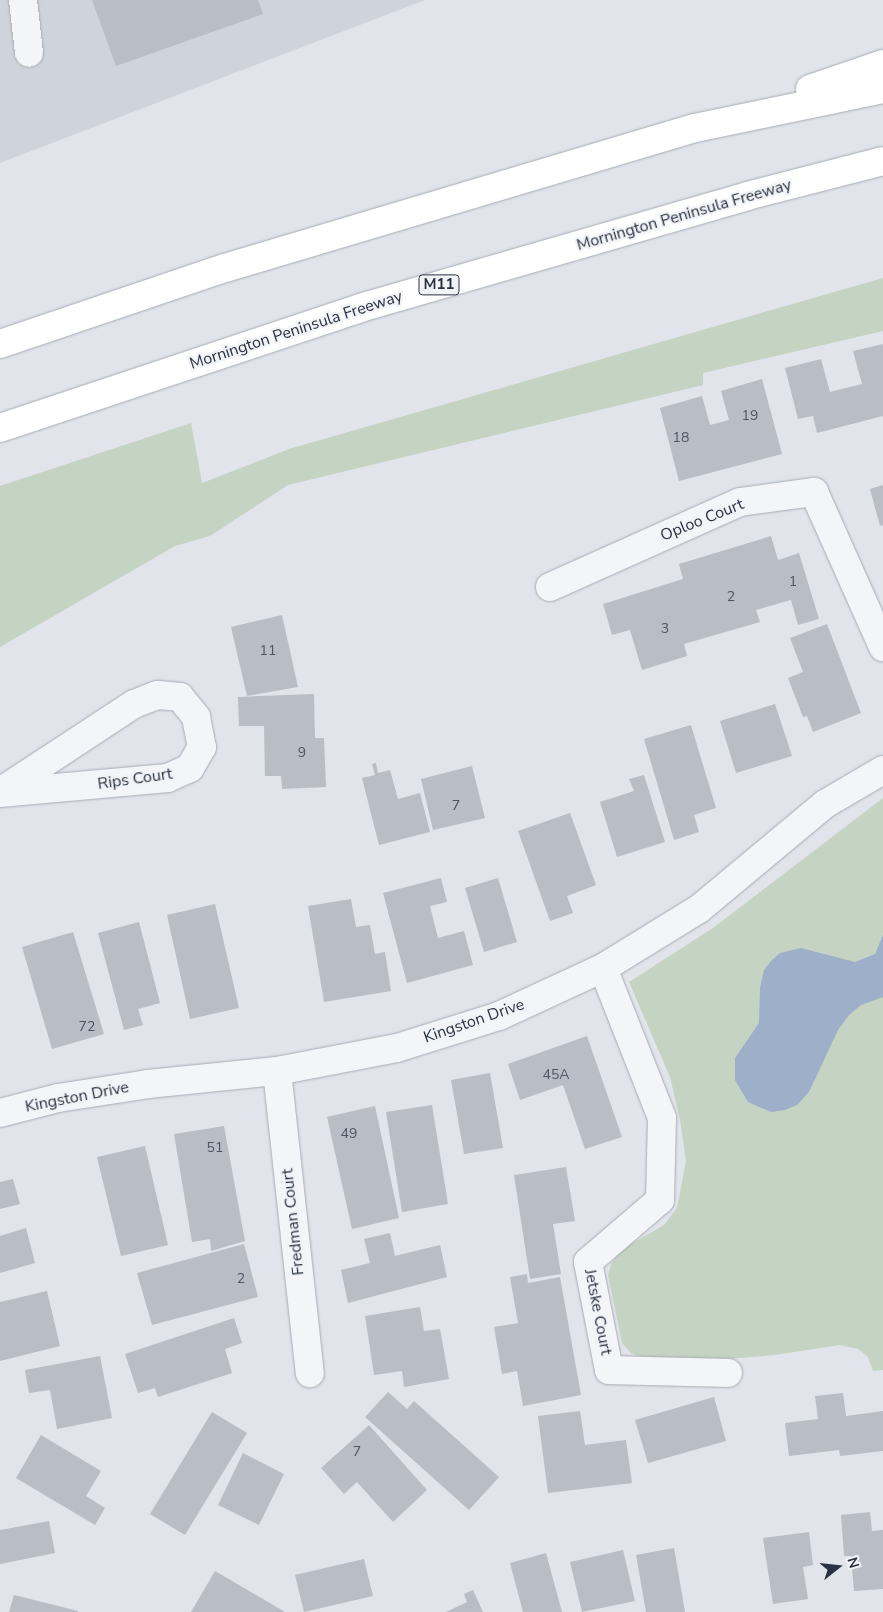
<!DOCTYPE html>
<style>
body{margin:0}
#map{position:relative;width:883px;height:1612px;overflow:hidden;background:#e1e4ea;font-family:"Nunito Sans",sans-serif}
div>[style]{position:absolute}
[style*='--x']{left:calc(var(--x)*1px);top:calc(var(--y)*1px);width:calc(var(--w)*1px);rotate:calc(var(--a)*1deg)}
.built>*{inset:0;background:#cfd3db}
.green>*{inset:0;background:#c5d3c2}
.water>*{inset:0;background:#9dafc9}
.building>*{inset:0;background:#b8bdc6}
.roads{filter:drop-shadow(0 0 1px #a6abb4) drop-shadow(0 0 1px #a6abb4)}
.minor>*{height:28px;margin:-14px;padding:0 14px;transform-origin:14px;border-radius:14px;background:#f4f5f8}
.highway>*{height:28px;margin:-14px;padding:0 14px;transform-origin:14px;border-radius:14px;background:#fff}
span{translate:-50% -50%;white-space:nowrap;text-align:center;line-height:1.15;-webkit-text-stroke:4.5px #f1f3f7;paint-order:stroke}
.number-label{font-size:14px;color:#4e5462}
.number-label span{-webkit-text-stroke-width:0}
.shield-label span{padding:1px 4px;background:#f1f3f7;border:1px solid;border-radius:4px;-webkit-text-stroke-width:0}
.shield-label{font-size:15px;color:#2a3141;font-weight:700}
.street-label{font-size:16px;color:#2a3141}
.north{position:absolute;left:813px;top:1542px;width:50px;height:50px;-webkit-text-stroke:4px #f1f3f7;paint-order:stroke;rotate:74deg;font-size:14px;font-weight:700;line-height:20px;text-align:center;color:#2a3141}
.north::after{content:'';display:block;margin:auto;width:18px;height:22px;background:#2a3141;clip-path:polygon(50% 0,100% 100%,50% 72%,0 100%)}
</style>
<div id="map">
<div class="built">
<div style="clip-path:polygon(0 0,425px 0,0 163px)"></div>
</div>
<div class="green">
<div style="clip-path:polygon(883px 278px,883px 331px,703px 373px,703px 385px,288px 485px,210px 536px,175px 546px,0 647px,0 486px,191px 423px,202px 483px,289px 449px)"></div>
<div style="clip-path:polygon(883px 798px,883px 1370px,873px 1371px,868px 1357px,858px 1349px,840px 1345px,775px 1355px,666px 1364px,647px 1360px,631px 1353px,622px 1343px,608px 1275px,611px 1264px,621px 1250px,664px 1225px,677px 1208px,686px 1161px,680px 1120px,670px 1077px,629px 982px,713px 928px)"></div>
</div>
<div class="water">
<div style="clip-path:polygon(883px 935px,883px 997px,861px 1005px,849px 1015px,838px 1030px,809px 1092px,797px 1105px,785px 1110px,771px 1112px,748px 1102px,735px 1080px,735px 1058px,759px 1023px,760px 988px,764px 970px,771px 961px,780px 953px,801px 948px,855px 962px,875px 954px)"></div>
</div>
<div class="building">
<div style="clip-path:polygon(92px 0,258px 0,263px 14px,116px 66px)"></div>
<div style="clip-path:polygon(883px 344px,883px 416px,817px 433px,813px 416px,798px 419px,785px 368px,821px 359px,830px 392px,862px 384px,853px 351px)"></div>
<div style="clip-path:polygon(762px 379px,782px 454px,679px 481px,660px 408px,702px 396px,710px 425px,729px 420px,721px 391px)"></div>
<div style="clip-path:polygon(883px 485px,883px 525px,880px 526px,870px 489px)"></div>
<div style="clip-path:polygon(771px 536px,778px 560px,799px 553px,819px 619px,798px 625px,791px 600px,756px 610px,760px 622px,684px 644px,687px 656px,642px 670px,630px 630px,612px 635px,603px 604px,683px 579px,679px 564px)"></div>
<div style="clip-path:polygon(282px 615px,298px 687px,247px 696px,231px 627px)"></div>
<div style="clip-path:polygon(827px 624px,861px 713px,813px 732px,807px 716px,803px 717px,788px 678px,803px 672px,790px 638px)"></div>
<div style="clip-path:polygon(314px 694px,315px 738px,324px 738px,326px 787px,282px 789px,281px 776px,265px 776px,264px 726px,239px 726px,238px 697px)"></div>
<div style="clip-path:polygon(775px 704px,792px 756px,736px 773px,720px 721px)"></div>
<div style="clip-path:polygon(691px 725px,716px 808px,694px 815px,699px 832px,674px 840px,644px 739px)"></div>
<div style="clip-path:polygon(376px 763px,378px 773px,390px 770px,398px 799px,420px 793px,430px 832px,379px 845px,362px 778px,375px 775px,372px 764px)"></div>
<div style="clip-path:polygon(472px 766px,485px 818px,433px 830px,421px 779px)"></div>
<div style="clip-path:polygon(644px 775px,665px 842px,617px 857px,600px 802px,634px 791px,629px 779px)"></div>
<div style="clip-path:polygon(570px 813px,596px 885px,567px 896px,573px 913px,550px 921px,518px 831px)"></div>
<div style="clip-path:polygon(441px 878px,447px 902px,430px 906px,438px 938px,464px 931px,473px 965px,407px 983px,383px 893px)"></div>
<div style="clip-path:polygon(498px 878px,517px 942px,484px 952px,465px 888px)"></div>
<div style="clip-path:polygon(351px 899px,356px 927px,370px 925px,375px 954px,385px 952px,391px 991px,324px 1002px,308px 906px)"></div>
<div style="clip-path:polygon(215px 904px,239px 1008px,190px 1019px,167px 915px)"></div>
<div style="clip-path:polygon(139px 922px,160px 1003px,138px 1009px,143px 1025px,124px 1030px,98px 933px)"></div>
<div style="clip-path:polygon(73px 932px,104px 1034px,52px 1049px,22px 947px)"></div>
<div style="clip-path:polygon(587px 1036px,622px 1137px,585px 1149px,563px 1085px,520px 1100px,508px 1064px)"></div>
<div style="clip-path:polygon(490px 1073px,503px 1148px,464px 1154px,451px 1080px)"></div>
<div style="clip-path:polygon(432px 1105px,448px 1204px,402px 1212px,386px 1112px)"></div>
<div style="clip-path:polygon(375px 1106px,399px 1218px,352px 1229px,327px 1117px)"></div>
<div style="clip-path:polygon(224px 1126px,245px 1241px,211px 1251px,210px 1239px,192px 1242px,174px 1134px)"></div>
<div style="clip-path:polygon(145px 1146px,168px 1245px,121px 1256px,97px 1157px)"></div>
<div style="clip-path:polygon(566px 1167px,575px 1221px,553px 1224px,561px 1274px,530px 1279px,514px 1175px)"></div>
<div style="clip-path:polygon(13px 1179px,20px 1204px,0 1209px,0 1182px)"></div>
<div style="clip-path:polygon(26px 1228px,35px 1263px,0 1273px,0 1236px)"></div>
<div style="clip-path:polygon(390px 1233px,395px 1256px,440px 1245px,447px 1277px,348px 1303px,341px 1270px,370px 1263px,364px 1239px)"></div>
<div style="clip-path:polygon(244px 1244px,258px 1297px,152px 1325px,137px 1273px)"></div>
<div style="clip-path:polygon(527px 1274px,528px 1283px,560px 1277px,581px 1395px,523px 1406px,517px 1371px,502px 1374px,494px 1327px,518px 1323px,510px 1277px)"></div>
<div style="clip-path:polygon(47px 1291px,60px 1346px,0 1361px,0 1302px)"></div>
<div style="clip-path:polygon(420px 1307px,424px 1331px,440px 1329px,449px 1379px,404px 1387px,402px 1371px,374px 1375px,365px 1316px)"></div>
<div style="clip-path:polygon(234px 1318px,242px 1343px,225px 1349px,232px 1373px,158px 1397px,155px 1388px,138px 1393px,125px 1354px)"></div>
<div style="clip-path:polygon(100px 1356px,112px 1418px,57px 1429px,50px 1390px,29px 1393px,25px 1370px)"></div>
<div style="clip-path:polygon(388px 1392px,407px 1409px,414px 1401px,499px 1477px,469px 1510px,365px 1417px)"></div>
<div style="clip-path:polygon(843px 1393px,846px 1416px,883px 1411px,883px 1451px,840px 1456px,839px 1450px,789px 1456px,785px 1423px,818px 1419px,815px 1396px)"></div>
<div style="clip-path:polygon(714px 1397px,726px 1441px,648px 1463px,635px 1420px)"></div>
<div style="clip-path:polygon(580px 1411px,585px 1445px,626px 1440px,632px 1483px,548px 1493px,538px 1416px)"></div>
<div style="clip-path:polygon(212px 1412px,247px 1433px,185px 1535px,150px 1514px)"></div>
<div style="clip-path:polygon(369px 1425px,427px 1490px,393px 1522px,357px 1482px,344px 1494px,321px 1468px)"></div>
<div style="clip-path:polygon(41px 1435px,101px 1471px,86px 1496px,105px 1508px,95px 1525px,16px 1478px)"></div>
<div style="clip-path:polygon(243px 1453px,284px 1474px,259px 1525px,218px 1505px)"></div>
<div style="clip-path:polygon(870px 1512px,872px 1531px,883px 1530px,883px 1589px,854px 1591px,851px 1556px,844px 1556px,841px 1515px)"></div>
<div style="clip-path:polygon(49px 1521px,55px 1553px,0 1564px,0 1530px)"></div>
<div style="clip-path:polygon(809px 1532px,813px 1565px,803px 1567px,808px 1599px,773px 1604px,763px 1538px)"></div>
<div style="clip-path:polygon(674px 1548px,685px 1612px,646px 1612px,636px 1555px)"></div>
<div style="clip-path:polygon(623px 1550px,635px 1601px,582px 1612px,570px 1562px)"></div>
<div style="clip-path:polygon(546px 1553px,562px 1612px,523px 1612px,510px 1563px)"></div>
<div style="clip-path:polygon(364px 1559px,373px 1596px,304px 1612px,295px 1575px)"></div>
<div style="clip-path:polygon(215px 1571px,285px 1612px,191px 1612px)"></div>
<div style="clip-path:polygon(473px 1590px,483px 1612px,446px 1612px,467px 1602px,464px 1594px)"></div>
<div style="clip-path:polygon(14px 1595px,78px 1611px,77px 1612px,9px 1612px)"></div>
</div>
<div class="roads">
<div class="minor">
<div style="--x:23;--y:0;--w:53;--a:83.5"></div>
<div style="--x:550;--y:587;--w:208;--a:-24.1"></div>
<div style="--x:740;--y:502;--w:75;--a:-7.7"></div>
<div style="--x:814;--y:492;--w:170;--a:66"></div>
<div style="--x:0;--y:792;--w:160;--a:-33.3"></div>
<div style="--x:134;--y:704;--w:26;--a:-21"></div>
<div style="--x:158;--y:695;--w:22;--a:5"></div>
<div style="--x:180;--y:697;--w:26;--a:51"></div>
<div style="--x:196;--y:717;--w:31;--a:79"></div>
<div style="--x:202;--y:747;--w:24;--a:120"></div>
<div style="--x:190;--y:768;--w:24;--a:156"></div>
<div style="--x:168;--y:778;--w:169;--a:174.9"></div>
<div style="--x:603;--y:968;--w:161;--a:68.5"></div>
<div style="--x:662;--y:1118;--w:82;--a:91.4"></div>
<div style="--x:660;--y:1200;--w:95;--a:139.3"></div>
<div style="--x:588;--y:1262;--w:110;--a:79"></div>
<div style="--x:609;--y:1370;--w:119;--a:1.4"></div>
<div style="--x:277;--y:1071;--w:304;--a:83.8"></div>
<div style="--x:0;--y:1113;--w:60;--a:-14.5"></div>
<div style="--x:58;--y:1098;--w:91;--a:-8.8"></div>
<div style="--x:148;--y:1084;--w:130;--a:-5.8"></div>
<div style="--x:277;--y:1071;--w:122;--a:-10.9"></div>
<div style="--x:397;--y:1048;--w:107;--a:-17.4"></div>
<div style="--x:499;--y:1016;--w:115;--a:-24.8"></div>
<div style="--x:603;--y:968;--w:113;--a:-31.6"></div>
<div style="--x:699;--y:909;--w:164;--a:-39.8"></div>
<div style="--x:825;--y:804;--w:67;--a:-30.4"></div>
</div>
<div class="highway">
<div style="--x:810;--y:89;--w:77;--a:-18.9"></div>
<div style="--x:0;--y:344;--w:237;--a:-18.7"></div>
<div style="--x:225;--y:268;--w:490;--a:-16.6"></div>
<div style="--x:695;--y:128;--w:192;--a:-11.7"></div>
<div style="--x:0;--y:428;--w:379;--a:-18.4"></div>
<div style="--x:360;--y:308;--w:403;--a:-16.1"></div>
<div style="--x:747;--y:196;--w:140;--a:-14.4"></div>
</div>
</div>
<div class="number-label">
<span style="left:750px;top:416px">19</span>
<span style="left:681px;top:438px">18</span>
<span style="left:793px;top:582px">1</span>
<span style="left:731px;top:597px">2</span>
<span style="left:665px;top:629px">3</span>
<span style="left:268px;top:651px">11</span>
<span style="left:302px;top:753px">9</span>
<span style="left:456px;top:806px">7</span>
<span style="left:87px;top:1027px">72</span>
<span style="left:556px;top:1075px">45A</span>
<span style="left:349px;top:1134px">49</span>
<span style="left:215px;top:1148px">51</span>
<span style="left:241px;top:1279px">2</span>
<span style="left:357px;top:1452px">7</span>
</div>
<div class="shield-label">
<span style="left:439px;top:285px">M11</span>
</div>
<div class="street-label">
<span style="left:684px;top:215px;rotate:-16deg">Mornington Peninsula Freeway</span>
<span style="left:296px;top:330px;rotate:-18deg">Mornington Peninsula Freeway</span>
<span style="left:702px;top:520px;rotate:-22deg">Oploo Court</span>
<span style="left:135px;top:779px;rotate:-8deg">Rips Court</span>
<span style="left:474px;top:1021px;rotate:-19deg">Kingston Drive</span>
<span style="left:77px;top:1097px;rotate:-11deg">Kingston Drive</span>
<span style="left:293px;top:1222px;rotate:-96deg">Fredman Court</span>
<span style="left:598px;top:1312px;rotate:79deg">Jetske Court</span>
</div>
<div class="north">N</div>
</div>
